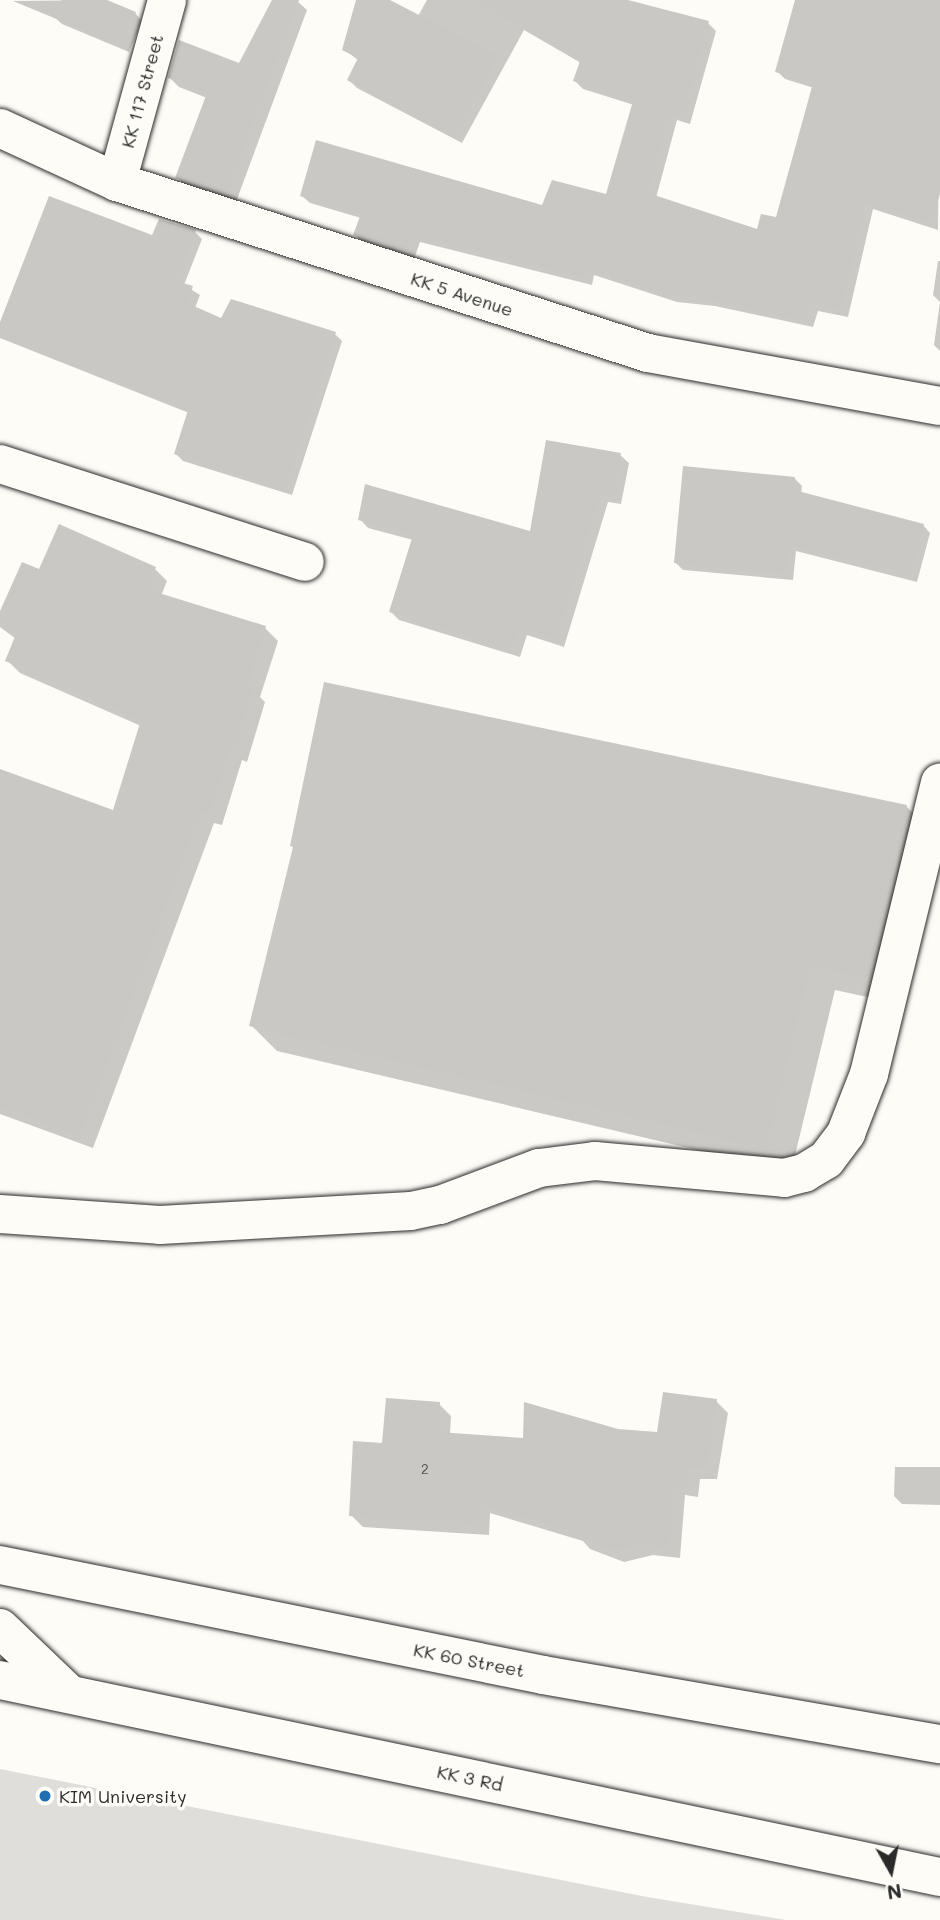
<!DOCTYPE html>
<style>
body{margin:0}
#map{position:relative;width:940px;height:1920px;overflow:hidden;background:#fdfcf7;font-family:Mali,sans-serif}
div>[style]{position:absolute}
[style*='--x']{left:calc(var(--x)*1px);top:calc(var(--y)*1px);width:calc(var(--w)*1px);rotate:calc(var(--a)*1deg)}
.green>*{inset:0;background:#dfdeda}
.shadow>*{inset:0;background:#0003}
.building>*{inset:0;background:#c9c8c4}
.roads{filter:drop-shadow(0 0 2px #2b2b2b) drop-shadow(0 0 2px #2b2b2b)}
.minor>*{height:38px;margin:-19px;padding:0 19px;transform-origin:19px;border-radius:19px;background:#fdfcf7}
.highway>*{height:38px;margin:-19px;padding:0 19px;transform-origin:19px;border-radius:19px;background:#fdfcf7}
.dots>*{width:19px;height:19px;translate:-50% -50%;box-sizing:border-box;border:4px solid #fdfcf7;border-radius:50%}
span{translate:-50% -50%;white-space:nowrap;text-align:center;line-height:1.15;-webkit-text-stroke:7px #fdfcf7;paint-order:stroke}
.number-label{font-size:14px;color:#525251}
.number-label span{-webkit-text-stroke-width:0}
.street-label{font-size:18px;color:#2b2b2b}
.poi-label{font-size:18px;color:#2b2b2b}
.left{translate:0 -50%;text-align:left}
.north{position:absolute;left:856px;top:1836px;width:70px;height:70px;-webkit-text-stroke:5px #fdfcf7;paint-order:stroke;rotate:171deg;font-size:19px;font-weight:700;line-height:28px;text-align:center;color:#2b2b2b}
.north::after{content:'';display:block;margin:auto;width:24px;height:32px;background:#2b2b2b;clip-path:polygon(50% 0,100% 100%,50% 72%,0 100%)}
</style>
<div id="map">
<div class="green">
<div style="clip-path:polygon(0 1769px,647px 1897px,786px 1920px,0 1920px)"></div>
</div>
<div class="shadow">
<div style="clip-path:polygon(61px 0,102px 0,135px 13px,142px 21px,129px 52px,62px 24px,54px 17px)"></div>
<div style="clip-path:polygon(274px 0,296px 0,307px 10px,236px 202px,186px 186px,177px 177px,207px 98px,179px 87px,170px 78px,240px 65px)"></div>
<div style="clip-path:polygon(358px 0,386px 0,418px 16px,427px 0,622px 0,708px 23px,716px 31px,690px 124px,677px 120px,656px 198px,758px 231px,777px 219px,814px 88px,785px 79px,777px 71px,797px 0,896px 0,940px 55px,938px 230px,873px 209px,848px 317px,818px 311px,813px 327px,715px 306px,677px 302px,594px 275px,592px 285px,420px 242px,414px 259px,363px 242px,355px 235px,361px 218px,310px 203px,302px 196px,543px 207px,607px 196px,634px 105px,583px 89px,575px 81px,581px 63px,524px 30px,462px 143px,357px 88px,349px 80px,359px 61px,344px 49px)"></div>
<div style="clip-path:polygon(195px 232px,202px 239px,184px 285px,200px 295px,195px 308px,222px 320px,335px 334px,342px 341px,292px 495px,183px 461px,176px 454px,189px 413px,0 338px,0 327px,153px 238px)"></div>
<div style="clip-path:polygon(938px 261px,940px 261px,940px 351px,934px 345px,940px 302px,933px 295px)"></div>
<div style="clip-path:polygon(620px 455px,629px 463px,621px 504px,608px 502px,564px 647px,527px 635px,520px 657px,399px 620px,391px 612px,413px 540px,368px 528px,360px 519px,531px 533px)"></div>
<div style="clip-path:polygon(794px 478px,802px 486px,801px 494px,923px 525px,930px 533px,917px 582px,796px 551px,793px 580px,683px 570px,676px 563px)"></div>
<div style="clip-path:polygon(155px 569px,167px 581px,161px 596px,265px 628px,278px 641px,260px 697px,265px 702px,247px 762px,242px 760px,222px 825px,214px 823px,93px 1148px,0 1114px,0 771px,114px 812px,141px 726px,20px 673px,7px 660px,16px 639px,0 627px,0 616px,40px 572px)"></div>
<div style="clip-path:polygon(906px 806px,932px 832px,895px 1003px,835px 990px,791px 1172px,277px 1051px,251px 1025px)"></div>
<div style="clip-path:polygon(716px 1401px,728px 1413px,717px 1479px,700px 1479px,698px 1497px,685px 1495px,680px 1558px,653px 1555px,624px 1562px,590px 1549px,583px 1541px,490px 1513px,489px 1535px,363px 1527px,351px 1515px,384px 1445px,439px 1404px,451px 1416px,450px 1434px,524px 1439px,618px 1431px,658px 1434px)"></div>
<div style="clip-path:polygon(895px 1467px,940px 1467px,940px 1505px,902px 1504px,894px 1496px)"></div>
</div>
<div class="building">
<div style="clip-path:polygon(107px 0,136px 12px,122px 46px,13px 1px)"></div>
<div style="clip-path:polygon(272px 0,299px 0,226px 194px,175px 178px,207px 93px,168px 78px,179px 40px,239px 63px)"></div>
<div style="clip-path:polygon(356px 0,390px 0,498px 56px,454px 137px,347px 80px,358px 58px,342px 50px)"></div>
<div style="clip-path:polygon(475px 0,628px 0,709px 21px,683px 117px,669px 113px,648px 193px,757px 229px,761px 214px,776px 217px,813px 83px,775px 72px,795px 0,940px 0,940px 194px,930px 223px,865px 202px,841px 310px,810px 304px,806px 321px,706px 299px,668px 295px,587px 268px,584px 278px,412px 236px,407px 252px,353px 235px,361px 214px,300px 196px,316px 140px,542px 205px,552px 180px,606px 194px,633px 101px,573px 81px,580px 61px)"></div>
<div style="clip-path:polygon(49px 196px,152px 235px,159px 219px,196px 230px,176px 281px,193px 286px,187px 303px,221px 318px,231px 299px,336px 332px,285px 489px,174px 454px,188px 410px,0 337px,0 322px)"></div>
<div style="clip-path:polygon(546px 440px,621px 453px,613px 497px,600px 495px,556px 639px,519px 628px,512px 649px,389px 612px,413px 535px,358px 520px,365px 484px,530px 531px)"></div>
<div style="clip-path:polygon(683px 466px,795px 477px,794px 490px,924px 524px,910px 576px,789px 545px,786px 573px,674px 563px)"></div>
<div style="clip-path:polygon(59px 524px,156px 567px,146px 589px,266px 626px,248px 685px,254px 687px,234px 750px,230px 748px,210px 814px,201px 811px,80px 1136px,0 1107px,0 769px,113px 810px,141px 720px,5px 661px,16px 634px,0 626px,0 611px,22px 562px,39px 569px)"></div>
<div style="clip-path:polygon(324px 682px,907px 805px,870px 979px,810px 965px,766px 1148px,249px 1026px,293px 847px,290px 846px)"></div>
<div style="clip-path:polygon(663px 1392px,717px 1399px,706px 1468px,688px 1468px,687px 1486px,674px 1484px,668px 1547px,640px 1544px,611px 1550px,576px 1537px,572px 1531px,478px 1503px,477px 1523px,349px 1516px,353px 1441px,382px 1443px,386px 1398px,440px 1402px,438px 1432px,523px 1438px,524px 1402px,618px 1429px,657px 1432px)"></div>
</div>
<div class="roads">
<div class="minor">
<div style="--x:0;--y:128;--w:129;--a:24.8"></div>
<div style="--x:117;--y:182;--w:558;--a:17.85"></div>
<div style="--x:648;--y:353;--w:297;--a:10.3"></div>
<div style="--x:117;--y:182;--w:189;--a:-74.6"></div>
<div style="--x:0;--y:464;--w:320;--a:17.8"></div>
<div style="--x:0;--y:1214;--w:160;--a:3.9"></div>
<div style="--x:160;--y:1225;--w:251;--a:-3.2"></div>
<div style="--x:411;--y:1211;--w:30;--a:-12"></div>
<div style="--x:440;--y:1205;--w:106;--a:-20.5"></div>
<div style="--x:539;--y:1168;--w:56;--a:-7.1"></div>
<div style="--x:595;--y:1161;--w:190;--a:5.1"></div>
<div style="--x:784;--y:1178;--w:21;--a:-14"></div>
<div style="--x:804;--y:1173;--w:26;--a:-31"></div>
<div style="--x:826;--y:1160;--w:34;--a:-53"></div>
<div style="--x:846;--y:1133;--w:63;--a:-68.7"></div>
<div style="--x:869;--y:1074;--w:300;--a:-76.3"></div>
<div style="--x:0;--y:1565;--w:554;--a:11.45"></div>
<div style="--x:543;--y:1675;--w:403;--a:9.9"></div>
<div style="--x:0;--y:1628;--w:93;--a:43.7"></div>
</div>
<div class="highway">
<div style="--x:0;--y:1680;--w:960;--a:11.84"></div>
</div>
</div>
<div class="dots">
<div style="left:45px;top:1796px;background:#1f6fb2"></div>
</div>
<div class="number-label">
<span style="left:425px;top:1469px">2</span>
</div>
<div class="street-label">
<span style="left:142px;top:91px;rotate:-75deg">KK 117 Street</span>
<span style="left:462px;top:294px;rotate:18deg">KK 5 Avenue</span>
<span style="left:469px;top:1660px;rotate:11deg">KK 60 Street</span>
<span style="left:470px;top:1778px;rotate:12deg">KK 3 Rd</span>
</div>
<div class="poi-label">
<span class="left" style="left:59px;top:1796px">KIM University</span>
</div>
<div class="north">N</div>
</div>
